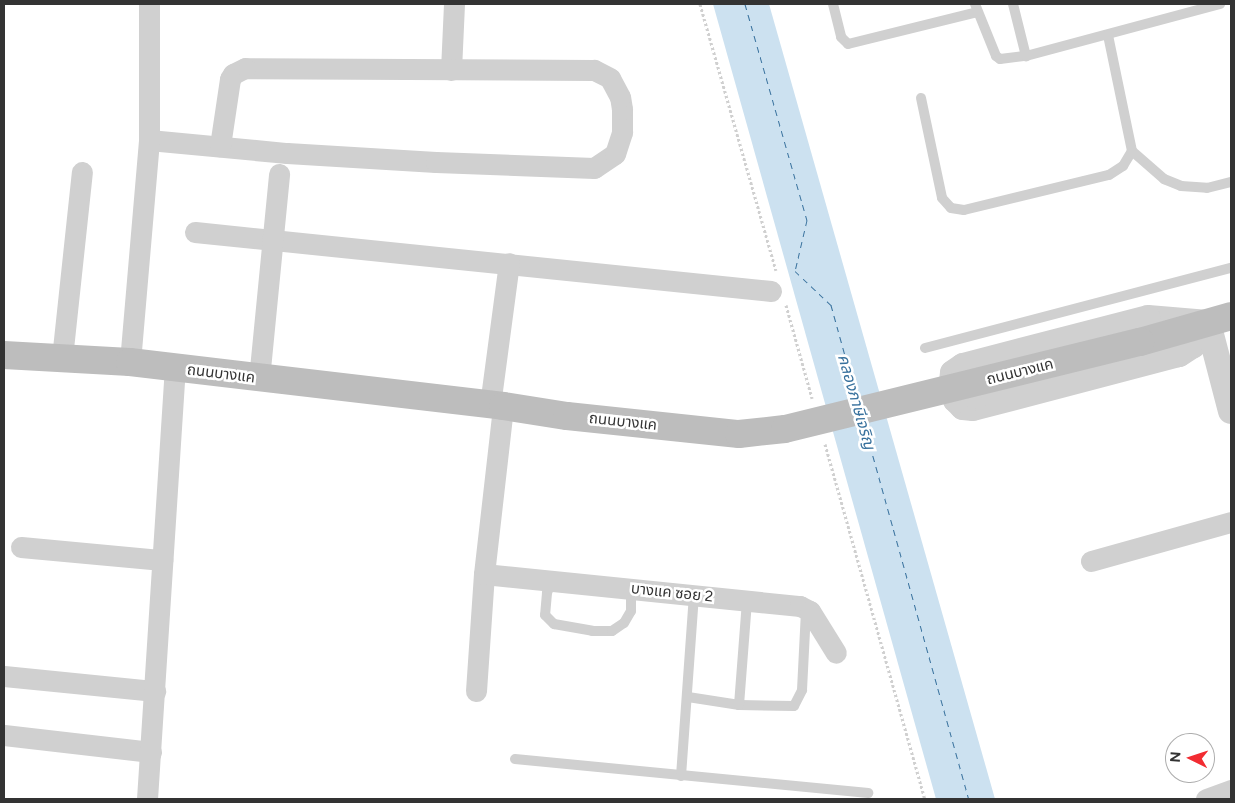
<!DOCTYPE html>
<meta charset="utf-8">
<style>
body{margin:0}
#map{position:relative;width:1235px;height:803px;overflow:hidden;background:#fff;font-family:Figtree,"Noto Sans Thai",sans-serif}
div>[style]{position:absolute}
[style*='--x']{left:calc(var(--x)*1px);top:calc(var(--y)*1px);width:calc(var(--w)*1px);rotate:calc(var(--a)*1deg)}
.water>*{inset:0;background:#cce1f0}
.ferry>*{height:1px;margin-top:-0.5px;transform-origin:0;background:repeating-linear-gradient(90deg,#38719d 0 6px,transparent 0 11px)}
.path>*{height:3px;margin-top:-1.5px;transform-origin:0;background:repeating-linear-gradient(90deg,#d0d0d0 0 2.5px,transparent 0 5px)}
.service>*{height:10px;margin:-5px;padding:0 5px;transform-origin:5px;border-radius:5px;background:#d0d0d0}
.minor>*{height:21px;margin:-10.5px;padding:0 10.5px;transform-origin:10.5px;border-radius:10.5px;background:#d0d0d0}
.tertiary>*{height:26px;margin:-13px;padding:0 13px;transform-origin:13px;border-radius:13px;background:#d0d0d0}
.secondary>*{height:28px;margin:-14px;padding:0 14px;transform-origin:14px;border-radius:14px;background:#bdbdbd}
.secondary-bridge>*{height:28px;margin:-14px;padding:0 14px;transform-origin:14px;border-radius:14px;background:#bdbdbd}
span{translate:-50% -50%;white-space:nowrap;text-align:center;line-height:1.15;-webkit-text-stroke:5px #fff;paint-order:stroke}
.street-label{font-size:15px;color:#333}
.water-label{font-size:16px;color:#38719d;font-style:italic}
.frame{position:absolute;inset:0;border:5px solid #333;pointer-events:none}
.north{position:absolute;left:1165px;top:733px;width:50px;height:50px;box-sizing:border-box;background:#fff;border:1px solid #adadad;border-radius:50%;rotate:274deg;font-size:14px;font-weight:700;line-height:20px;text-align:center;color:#333}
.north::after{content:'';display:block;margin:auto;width:18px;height:22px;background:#f22c32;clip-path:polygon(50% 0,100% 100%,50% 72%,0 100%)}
</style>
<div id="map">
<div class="water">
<div style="clip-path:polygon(713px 4px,769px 4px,995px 799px,936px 799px)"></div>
</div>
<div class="ferry">
<div style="--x:745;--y:4;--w:225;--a:74"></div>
<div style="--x:807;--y:220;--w:52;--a:103.2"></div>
<div style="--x:795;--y:271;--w:50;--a:43.4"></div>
<div style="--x:831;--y:305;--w:98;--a:74.5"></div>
<div style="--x:864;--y:424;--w:389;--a:74.4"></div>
</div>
<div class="path">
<div style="--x:700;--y:4;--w:277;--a:74.1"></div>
<div style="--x:786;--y:305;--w:97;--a:74.4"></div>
<div style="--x:825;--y:444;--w:369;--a:74.3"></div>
</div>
<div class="service">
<div style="--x:833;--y:4;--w:34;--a:76"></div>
<div style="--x:841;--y:37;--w:10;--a:45"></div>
<div style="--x:848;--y:44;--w:133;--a:-13.9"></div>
<div style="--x:975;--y:4;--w:56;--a:68"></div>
<div style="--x:996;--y:56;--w:5;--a:37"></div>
<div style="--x:1000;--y:59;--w:26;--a:-7"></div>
<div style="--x:1026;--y:56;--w:201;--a:-15"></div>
<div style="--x:1013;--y:4;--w:54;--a:76"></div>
<div style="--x:921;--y:98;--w:102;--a:78.1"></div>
<div style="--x:942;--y:198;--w:13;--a:48"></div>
<div style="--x:951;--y:208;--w:13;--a:9"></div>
<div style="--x:964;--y:210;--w:149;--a:-13.6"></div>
<div style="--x:1109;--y:175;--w:17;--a:-33"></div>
<div style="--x:1123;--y:166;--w:17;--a:-59"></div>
<div style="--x:1132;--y:151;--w:118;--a:-101.7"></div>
<div style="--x:1132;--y:151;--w:43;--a:41.2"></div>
<div style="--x:1164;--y:179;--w:18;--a:22"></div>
<div style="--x:1181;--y:186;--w:26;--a:4"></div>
<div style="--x:1207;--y:188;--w:25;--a:-14"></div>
<div style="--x:925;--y:348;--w:316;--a:-14.7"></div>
<div style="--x:552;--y:581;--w:13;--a:113"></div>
<div style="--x:547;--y:593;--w:22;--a:95"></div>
<div style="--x:545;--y:615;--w:13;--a:45"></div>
<div style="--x:554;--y:624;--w:39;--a:10"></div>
<div style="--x:592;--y:631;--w:20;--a:0"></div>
<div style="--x:612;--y:631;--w:14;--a:-34"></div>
<div style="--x:624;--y:623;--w:14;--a:-60"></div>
<div style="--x:631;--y:611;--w:22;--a:-90"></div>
<div style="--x:688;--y:697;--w:52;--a:8.9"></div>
<div style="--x:739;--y:705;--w:55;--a:1"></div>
<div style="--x:794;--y:706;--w:18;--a:-63"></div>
<div style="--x:802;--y:690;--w:79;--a:-87.1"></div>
<div style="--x:739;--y:705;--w:104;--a:-85.6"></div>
<div style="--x:515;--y:759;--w:355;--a:5.5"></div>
<div style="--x:681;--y:776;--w:181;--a:-85.9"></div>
</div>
<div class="minor">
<div style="--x:451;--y:70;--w:66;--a:-87.4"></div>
<div style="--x:149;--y:140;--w:139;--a:5.4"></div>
<div style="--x:287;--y:153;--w:149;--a:3.5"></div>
<div style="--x:436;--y:162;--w:158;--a:2.2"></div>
<div style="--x:594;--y:168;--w:25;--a:-34"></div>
<div style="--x:615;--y:154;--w:23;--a:-72"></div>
<div style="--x:622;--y:132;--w:23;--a:-90"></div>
<div style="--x:622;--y:109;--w:12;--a:-99"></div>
<div style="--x:620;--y:97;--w:21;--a:-118"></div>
<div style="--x:610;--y:78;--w:18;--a:-153"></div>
<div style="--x:594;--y:70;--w:349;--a:-179.7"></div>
<div style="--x:245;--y:68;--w:13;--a:153"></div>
<div style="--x:233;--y:74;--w:6;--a:121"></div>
<div style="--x:230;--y:79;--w:68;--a:98.5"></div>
<div style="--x:195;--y:232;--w:579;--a:5.85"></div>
<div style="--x:62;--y:358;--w:187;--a:-83.9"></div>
<div style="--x:130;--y:362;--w:223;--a:-85.1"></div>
<div style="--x:149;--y:140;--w:136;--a:-90"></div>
<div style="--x:259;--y:379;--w:206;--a:-84.4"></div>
<div style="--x:490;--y:405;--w:143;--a:-82.4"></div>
<div style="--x:21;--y:547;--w:142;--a:5.3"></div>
<div style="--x:1091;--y:561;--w:145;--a:-15.6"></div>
<div style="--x:484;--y:574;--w:318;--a:5.8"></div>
<div style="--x:800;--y:606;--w:11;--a:27"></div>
<div style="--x:810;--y:611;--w:49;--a:58.2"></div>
<div style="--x:4;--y:676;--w:152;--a:5.7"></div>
<div style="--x:476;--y:691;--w:117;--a:-86.1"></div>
<div style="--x:484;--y:574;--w:169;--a:-83.5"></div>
<div style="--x:4;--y:735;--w:148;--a:6.6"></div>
<div style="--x:147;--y:799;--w:432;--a:-86.3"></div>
<div style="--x:1206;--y:799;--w:27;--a:-20"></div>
</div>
<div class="tertiary">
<div style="--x:1148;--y:318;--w:60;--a:4.8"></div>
<div style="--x:1208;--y:323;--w:27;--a:124"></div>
<div style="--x:1193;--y:345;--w:17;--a:147"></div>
<div style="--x:1179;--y:354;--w:213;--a:165.3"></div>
<div style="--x:973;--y:408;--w:10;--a:-174"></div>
<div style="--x:963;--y:407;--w:10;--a:-135"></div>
<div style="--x:956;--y:400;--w:18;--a:-103"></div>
<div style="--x:952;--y:382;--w:9;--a:-84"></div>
<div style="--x:953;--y:373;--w:12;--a:-35"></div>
<div style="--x:963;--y:366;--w:191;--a:-14.5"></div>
<div style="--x:1208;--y:323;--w:91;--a:75.4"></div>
</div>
<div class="secondary">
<div style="--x:1140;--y:342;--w:95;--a:-15.9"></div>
<div style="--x:4;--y:355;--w:126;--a:3.2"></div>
<div style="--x:130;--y:362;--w:376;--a:6.7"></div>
<div style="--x:503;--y:406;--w:65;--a:8.9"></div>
</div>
<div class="secondary-bridge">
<div style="--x:567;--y:416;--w:173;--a:6"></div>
<div style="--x:739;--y:434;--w:46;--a:-6.2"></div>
<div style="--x:785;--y:429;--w:366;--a:-13.8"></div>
</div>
<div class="street-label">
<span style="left:1020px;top:372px;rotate:-14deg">ถนนบางแค</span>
<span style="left:221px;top:374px;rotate:7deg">ถนนบางแค</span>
<span style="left:623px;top:422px;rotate:6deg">ถนนบางแค</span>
<span style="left:672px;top:593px;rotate:6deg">บางแค ซอย 2</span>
</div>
<div class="water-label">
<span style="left:856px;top:402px;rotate:74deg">คลองภาษีเจริญ</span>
</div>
<div class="frame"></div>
<div class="north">N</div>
</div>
